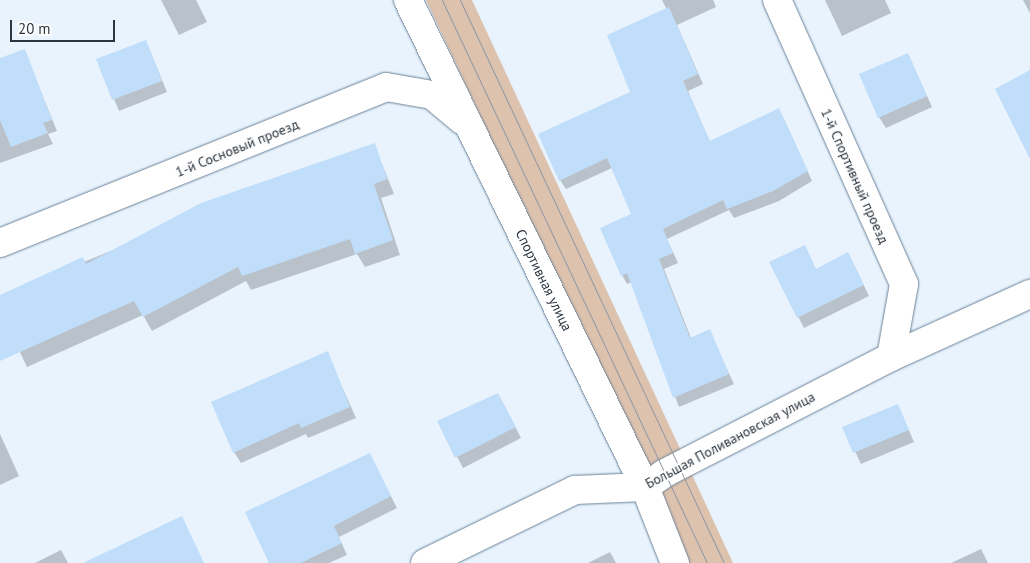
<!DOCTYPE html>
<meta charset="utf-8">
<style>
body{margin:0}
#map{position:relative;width:1030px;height:563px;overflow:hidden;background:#e8f3fd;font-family:"PT Sans",sans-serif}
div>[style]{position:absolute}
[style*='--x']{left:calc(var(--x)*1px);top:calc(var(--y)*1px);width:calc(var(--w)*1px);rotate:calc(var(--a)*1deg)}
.green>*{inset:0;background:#ddc2ae}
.shadow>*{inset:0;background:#0003}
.building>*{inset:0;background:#c0defa}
.roads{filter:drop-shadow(0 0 1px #6b8298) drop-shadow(0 0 1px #6b8298)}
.street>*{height:28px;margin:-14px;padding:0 14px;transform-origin:14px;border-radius:14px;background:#fff}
.tram>*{height:1px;margin:-0.5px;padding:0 0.5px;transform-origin:0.5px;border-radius:0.5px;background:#8f99a3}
span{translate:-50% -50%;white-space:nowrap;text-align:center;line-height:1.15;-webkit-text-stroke:4px #fefefe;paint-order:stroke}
.street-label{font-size:14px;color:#2b353f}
.scale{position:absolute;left:10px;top:20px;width:105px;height:22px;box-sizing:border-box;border:2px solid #2b353f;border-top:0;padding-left:6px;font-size:15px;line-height:18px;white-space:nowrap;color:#2b353f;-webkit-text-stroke:4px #fefefe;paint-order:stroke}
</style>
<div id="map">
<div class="green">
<div style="clip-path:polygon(426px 0,472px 0,733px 563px,681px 563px,564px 295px)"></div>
</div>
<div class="shadow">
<div style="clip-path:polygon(161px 0,196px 0,207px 22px,179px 35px)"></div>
<div style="clip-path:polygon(662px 0,713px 0,716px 7px,677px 25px,703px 84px,688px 91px,710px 142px,784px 119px,812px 181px,779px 201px,734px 218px,729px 210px,667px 239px,678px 263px,664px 269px,691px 338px,709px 331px,734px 384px,679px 407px,632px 282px,627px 284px,622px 275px,633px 215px,612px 168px,566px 189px,560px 180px,632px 92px,667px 10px)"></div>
<div style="clip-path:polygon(825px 0,885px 0,891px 13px,842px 36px)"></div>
<div style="clip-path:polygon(1023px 0,1030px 0,1030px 13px)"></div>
<div style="clip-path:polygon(146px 41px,167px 92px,119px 111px,98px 60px)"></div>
<div style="clip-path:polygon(24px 50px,57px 131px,48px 134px,53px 144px,0 163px,0 60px)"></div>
<div style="clip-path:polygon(908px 54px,932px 107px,886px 128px,879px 117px)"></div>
<div style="clip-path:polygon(374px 144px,394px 194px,381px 198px,400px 255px,365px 267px,357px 254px,251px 290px,246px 281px,152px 331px,143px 315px,27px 367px,0 310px,0 296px)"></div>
<div style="clip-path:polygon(771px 263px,816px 270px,854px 265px,869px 296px,804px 328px)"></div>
<div style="clip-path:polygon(327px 353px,356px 418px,308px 438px,306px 434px,241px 463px,234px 452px)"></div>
<div style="clip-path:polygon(504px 405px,521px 438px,463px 468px,439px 422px)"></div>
<div style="clip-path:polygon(898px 406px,914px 442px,861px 464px,844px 428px)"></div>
<div style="clip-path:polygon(0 434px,19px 476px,0 485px)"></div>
<div style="clip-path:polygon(375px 465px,397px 508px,339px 537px,347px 555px,329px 563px,270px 563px)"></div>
<div style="clip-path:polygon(981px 549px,988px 563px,951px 563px)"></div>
<div style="clip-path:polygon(61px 550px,68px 563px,35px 563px)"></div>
<div style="clip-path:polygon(610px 552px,616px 563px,588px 563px)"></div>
</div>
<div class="building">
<div style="clip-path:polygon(669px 7px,698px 74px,683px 81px,710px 141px,779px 108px,808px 171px,773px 191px,727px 209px,723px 200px,663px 229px,673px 253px,659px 259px,690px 338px,710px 329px,729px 374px,673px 398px,627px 273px,621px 276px,600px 228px,631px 214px,607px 158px,559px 181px,538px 134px,630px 92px,607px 35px)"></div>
<div style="clip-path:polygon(146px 40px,162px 81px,112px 100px,96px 59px)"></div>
<div style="clip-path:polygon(25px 49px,52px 120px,43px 123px,48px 133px,11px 147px,0 120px,0 58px)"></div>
<div style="clip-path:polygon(908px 53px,927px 96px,878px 118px,859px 74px)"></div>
<div style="clip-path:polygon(1030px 70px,1030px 159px,995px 89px)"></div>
<div style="clip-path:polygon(375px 143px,387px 179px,374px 184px,393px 240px,355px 254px,350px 239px,242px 276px,238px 267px,143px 317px,134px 301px,0 361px,0 295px,83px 257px,86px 264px,201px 203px)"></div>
<div style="clip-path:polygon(805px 245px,816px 269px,848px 252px,864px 285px,797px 318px,769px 262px)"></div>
<div style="clip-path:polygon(328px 351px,350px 407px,301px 428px,299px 423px,233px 453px,211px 402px)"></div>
<div style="clip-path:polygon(498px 393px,516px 427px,455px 458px,437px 421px)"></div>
<div style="clip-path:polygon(898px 404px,909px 430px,853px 453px,842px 427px)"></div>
<div style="clip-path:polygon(370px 453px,391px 496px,334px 526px,342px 543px,301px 563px,269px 563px,245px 512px)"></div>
<div style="clip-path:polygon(182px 516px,204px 563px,83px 563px)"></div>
</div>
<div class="roads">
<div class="street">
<div style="--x:408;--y:0;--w:542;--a:64.05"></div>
<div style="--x:645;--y:487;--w:82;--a:68.5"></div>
<div style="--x:777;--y:0;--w:311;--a:65.9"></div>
<div style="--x:904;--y:284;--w:74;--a:100.1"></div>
<div style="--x:0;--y:243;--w:416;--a:-22"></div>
<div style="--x:386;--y:87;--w:47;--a:9.9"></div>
<div style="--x:432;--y:95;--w:39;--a:40"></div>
<div style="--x:425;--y:563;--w:167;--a:-26"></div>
<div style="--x:575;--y:490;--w:70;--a:-2.5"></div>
<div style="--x:645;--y:487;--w:24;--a:-35"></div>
<div style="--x:665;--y:473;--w:254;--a:-27.2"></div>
<div style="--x:891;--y:357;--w:153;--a:-24.4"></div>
</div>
</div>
<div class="tram">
<div style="--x:442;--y:0;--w:622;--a:64.79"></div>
<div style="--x:460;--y:0;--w:622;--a:64.88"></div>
</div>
<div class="street-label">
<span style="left:237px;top:148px;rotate:-22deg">1-й Сосновый проезд</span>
<span style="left:855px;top:176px;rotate:66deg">1-й Спортивный проезд</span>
<span style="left:544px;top:280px;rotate:64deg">Спортивная улица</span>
<span style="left:730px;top:440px;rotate:-28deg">Большая Поливановская улица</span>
</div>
<div class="scale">20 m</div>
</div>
